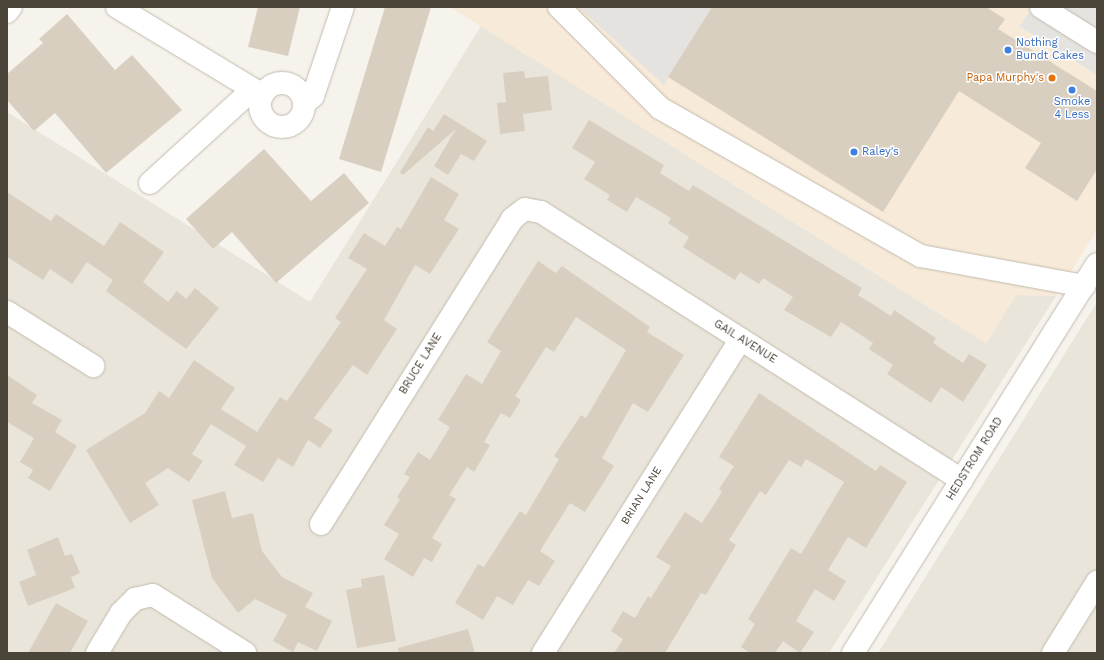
<!DOCTYPE html>
<style>
body{margin:0}
#map{position:relative;width:1104px;height:660px;overflow:hidden;background:#f6f3ec;font-family:"Work Sans",sans-serif}
div>[style]{position:absolute}
[style*='--x']{left:calc(var(--x)*1px);top:calc(var(--y)*1px);width:calc(var(--w)*1px);rotate:calc(var(--a)*1deg)}
.residential>*{inset:0;background:#eae5da}
.commercial>*{inset:0;background:#f7ead8}
.parking>*{inset:0;background:#e5e3e0}
.building>*{inset:0;background:#d8cfc1}
.roads{filter:drop-shadow(0 0 1px #c2bbae) drop-shadow(0 0 1px #c2bbae)}
.minor>*{height:22px;margin:-11px;padding:0 11px;transform-origin:11px;border-radius:11px;background:#fff}
.minor>.ring{margin:-11px;padding:0;box-sizing:content-box;background:none;border:22px solid #fff;border-radius:50%}
.dots>*{width:11px;height:11px;translate:-50% -50%;box-sizing:border-box;border:2px solid #fff;border-radius:50%}
span{translate:-50% -50%;white-space:nowrap;text-align:center;line-height:1.15;-webkit-text-stroke:3px #fff;paint-order:stroke}
.shop-label{font-size:11px;color:#366cbe}
.left{translate:0 -50%;text-align:left}
.food-label{font-size:11px;color:#c56008}
.right{translate:-100% -50%;text-align:right}
.street-label{font-size:11px;color:#4b4439}
.frame{position:absolute;inset:0;border:8px solid #4b4439;pointer-events:none}
</style>
<div id="map">
<div class="residential">
<div style="clip-path:polygon(481px 26px,986px 343px,1016px 295px,1056px 296px,829px 653px,7px 653px,7px 112px,310px 302px)"></div>
<div style="clip-path:polygon(1097px 302px,1097px 653px,878px 653px)"></div>
</div>
<div class="commercial">
<div style="clip-path:polygon(450px 7px,1097px 7px,1097px 230px,1056px 296px,1016px 295px,986px 343px)"></div>
</div>
<div class="parking">
<div style="clip-path:polygon(578px 7px,712px 7px,664px 85px)"></div>
<div style="clip-path:polygon(1034px 7px,1097px 7px,1097px 75px,1019px 26px)"></div>
</div>
<div class="building">
<div style="clip-path:polygon(258px 7px,300px 7px,288px 56px,248px 47px)"></div>
<div style="clip-path:polygon(385px 7px,431px 7px,381px 172px,339px 159px)"></div>
<div style="clip-path:polygon(712px 7px,986px 7px,1005px 19px,998px 29px,1097px 91px,1097px 169px,1077px 201px,1025px 168px,1041px 143px,959px 91px,883px 212px,668px 77px)"></div>
<div style="clip-path:polygon(67px 14px,115px 70px,132px 55px,182px 110px,106px 173px,55px 113px,34px 131px,7px 100px,7px 74px,43px 43px,39px 39px)"></div>
<div style="clip-path:polygon(524px 71px,525px 78px,548px 76px,552px 110px,523px 114px,525px 131px,500px 134px,497px 103px,506px 102px,503px 73px)"></div>
<div style="clip-path:polygon(444px 114px,487px 141px,474px 161px,461px 154px,448px 175px,434px 166px,456px 129px,403px 175px,400px 172px,428px 127px,433px 131px)"></div>
<div style="clip-path:polygon(589px 120px,664px 165px,660px 173px,689px 191px,693px 185px,862px 288px,858px 295px,891px 316px,894px 310px,936px 338px,933px 343px,963px 363px,969px 354px,987px 365px,963px 402px,941px 387px,931px 403px,887px 374px,893px 365px,869px 349px,873px 343px,841px 322px,831px 337px,784px 310px,793px 297px,763px 278px,759px 284px,740px 272px,735px 280px,703px 260px,683px 247px,689px 237px,668px 223px,671px 218px,636px 197px,627px 212px,607px 200px,610px 195px,584px 179px,595px 162px,572px 148px)"></div>
<div style="clip-path:polygon(264px 149px,311px 201px,344px 173px,369px 203px,276px 283px,232px 232px,213px 249px,186px 219px)"></div>
<div style="clip-path:polygon(431px 177px,459px 194px,444px 220px,459px 229px,430px 274px,415px 265px,384px 320px,397px 329px,367px 375px,353px 365px,314px 418px,333px 430px,320px 448px,308px 440px,293px 467px,278px 458px,263px 482px,234px 465px,246px 446px,211px 424px,192px 454px,203px 461px,189px 482px,168px 468px,145px 483px,159px 505px,130px 523px,86px 450px,145px 413px,159px 391px,169px 398px,194px 360px,235px 388px,221px 409px,257px 432px,280px 397px,287px 401px,341px 322px,335px 318px,367px 269px,348px 258px,364px 233px,385px 246px,397px 227px,401px 229px)"></div>
<div style="clip-path:polygon(7px 192px,51px 221px,56px 214px,104px 246px,120px 222px,164px 252px,143px 282px,168px 302px,177px 291px,186px 299px,195px 288px,219px 308px,186px 349px,106px 291px,113px 280px,87px 262px,72px 284px,50px 269px,43px 280px,7px 257px)"></div>
<div style="clip-path:polygon(538px 261px,556px 273px,562px 266px,650px 327px,647px 332px,684px 355px,648px 412px,633px 403px,602px 458px,614px 466px,585px 512px,570px 503px,540px 551px,555px 561px,539px 586px,528px 580px,513px 605px,497px 596px,483px 620px,455px 603px,478px 564px,484px 567px,520px 511px,526px 515px,559px 459px,554px 456px,581px 415px,586px 418px,626px 350px,576px 317px,554px 352px,546px 347px,515px 396px,521px 400px,510px 418px,501px 413px,484px 442px,490px 445px,474px 472px,467px 467px,449px 495px,456px 499px,432px 538px,442px 544px,432px 562px,424px 558px,413px 577px,384px 559px,399px 534px,384px 525px,400px 499px,397px 497px,410px 477px,404px 474px,418px 452px,430px 460px,450px 427px,438px 420px,466px 374px,482px 384px,501px 351px,487px 342px)"></div>
<div style="clip-path:polygon(7px 375px,37px 395px,32px 403px,62px 420px,55px 432px,77px 446px,50px 491px,28px 478px,33px 470px,20px 462px,34px 438px,7px 422px)"></div>
<div style="clip-path:polygon(759px 393px,876px 471px,880px 465px,907px 482px,866px 548px,848px 537px,828px 570px,846px 581px,834px 601px,815px 589px,796px 621px,814px 632px,800px 653px,783px 641px,775px 653px,750px 653px,741px 647px,755px 624px,748px 619px,791px 548px,801px 554px,844px 482px,806px 459px,801px 467px,789px 460px,766px 495px,760px 491px,729px 540px,736px 545px,706px 595px,701px 593px,665px 653px,614px 653px,623px 639px,611px 631px,623px 611px,635px 618px,648px 596px,651px 598px,671px 566px,656px 557px,685px 512px,702px 523px,722px 492px,719px 489px,734px 466px,719px 457px)"></div>
<div style="clip-path:polygon(225px 491px,232px 518px,253px 513px,262px 551px,282px 577px,313px 593px,305px 607px,332px 621px,317px 651px,298px 642px,293px 652px,273px 641px,287px 615px,255px 599px,238px 613px,212px 578px,192px 500px)"></div>
<div style="clip-path:polygon(58px 537px,65px 556px,72px 554px,80px 573px,71px 577px,75px 588px,28px 606px,19px 582px,36px 575px,27px 550px)"></div>
<div style="clip-path:polygon(384px 575px,396px 641px,357px 648px,346px 590px,362px 587px,361px 579px)"></div>
<div style="clip-path:polygon(56px 603px,88px 621px,70px 653px,28px 653px)"></div>
<div style="clip-path:polygon(468px 629px,475px 653px,399px 653px,398px 648px)"></div>
</div>
<div class="roads">
<div class="minor">
<div style="--x:117;--y:7;--w:170;--a:31.1"></div>
<div style="--x:559;--y:7;--w:143;--a:45"></div>
<div style="--x:660;--y:108;--w:300;--a:29.6"></div>
<div style="--x:921;--y:256;--w:166;--a:10.4"></div>
<div style="--x:1041;--y:7;--w:66;--a:32"></div>
<div style="--x:7;--y:12;--w:6;--a:-51"></div>
<div class="ring" style="left:260px;top:83px;width:22px;height:22px"></div>
<div style="--x:304;--y:104;--w:12;--a:-42"></div>
<div style="--x:313;--y:96;--w:94;--a:-71.4"></div>
<div style="--x:150;--y:183;--w:139;--a:-42.4"></div>
<div style="--x:7;--y:312;--w:102;--a:32.1"></div>
<div style="--x:321;--y:524;--w:360;--a:-57.9"></div>
<div style="--x:512;--y:219;--w:16;--a:-38"></div>
<div style="--x:525;--y:209;--w:16;--a:11"></div>
<div style="--x:541;--y:212;--w:499;--a:32.5"></div>
<div style="--x:97;--y:653;--w:47;--a:-59"></div>
<div style="--x:121;--y:613;--w:20;--a:-45"></div>
<div style="--x:135;--y:599;--w:18;--a:-13"></div>
<div style="--x:153;--y:595;--w:109;--a:32.2"></div>
<div style="--x:543;--y:653;--w:371;--a:-57.8"></div>
<div style="--x:853;--y:653;--w:459;--a:-57.9"></div>
<div style="--x:1053;--y:653;--w:84;--a:-58.2"></div>
</div>
</div>
<div class="dots">
<div style="left:1008px;top:50px;background:#3f7fe0"></div>
<div style="left:1052px;top:78px;background:#e8710a"></div>
<div style="left:1072px;top:90px;background:#3f7fe0"></div>
<div style="left:854px;top:152px;background:#3f7fe0"></div>
</div>
<div class="shop-label">
<span class="left" style="left:1016px;top:50px">Nothing<br>Bundt Cakes</span>
<span style="left:1072px;top:109px">Smoke<br>4 Less</span>
<span class="left" style="left:862px;top:152px">Raley's</span>
</div>
<div class="food-label">
<span class="right" style="left:1044px;top:78px">Papa Murphy's</span>
</div>
<div class="street-label">
<span style="left:745px;top:342px;rotate:32deg">GAIL AVENUE</span>
<span style="left:421px;top:364px;rotate:-58deg">BRUCE LANE</span>
<span style="left:975px;top:459px;rotate:-58deg">HEDSTROM ROAD</span>
<span style="left:642px;top:496px;rotate:-58deg">BRIAN LANE</span>
</div>
<div class="frame"></div>
</div>
